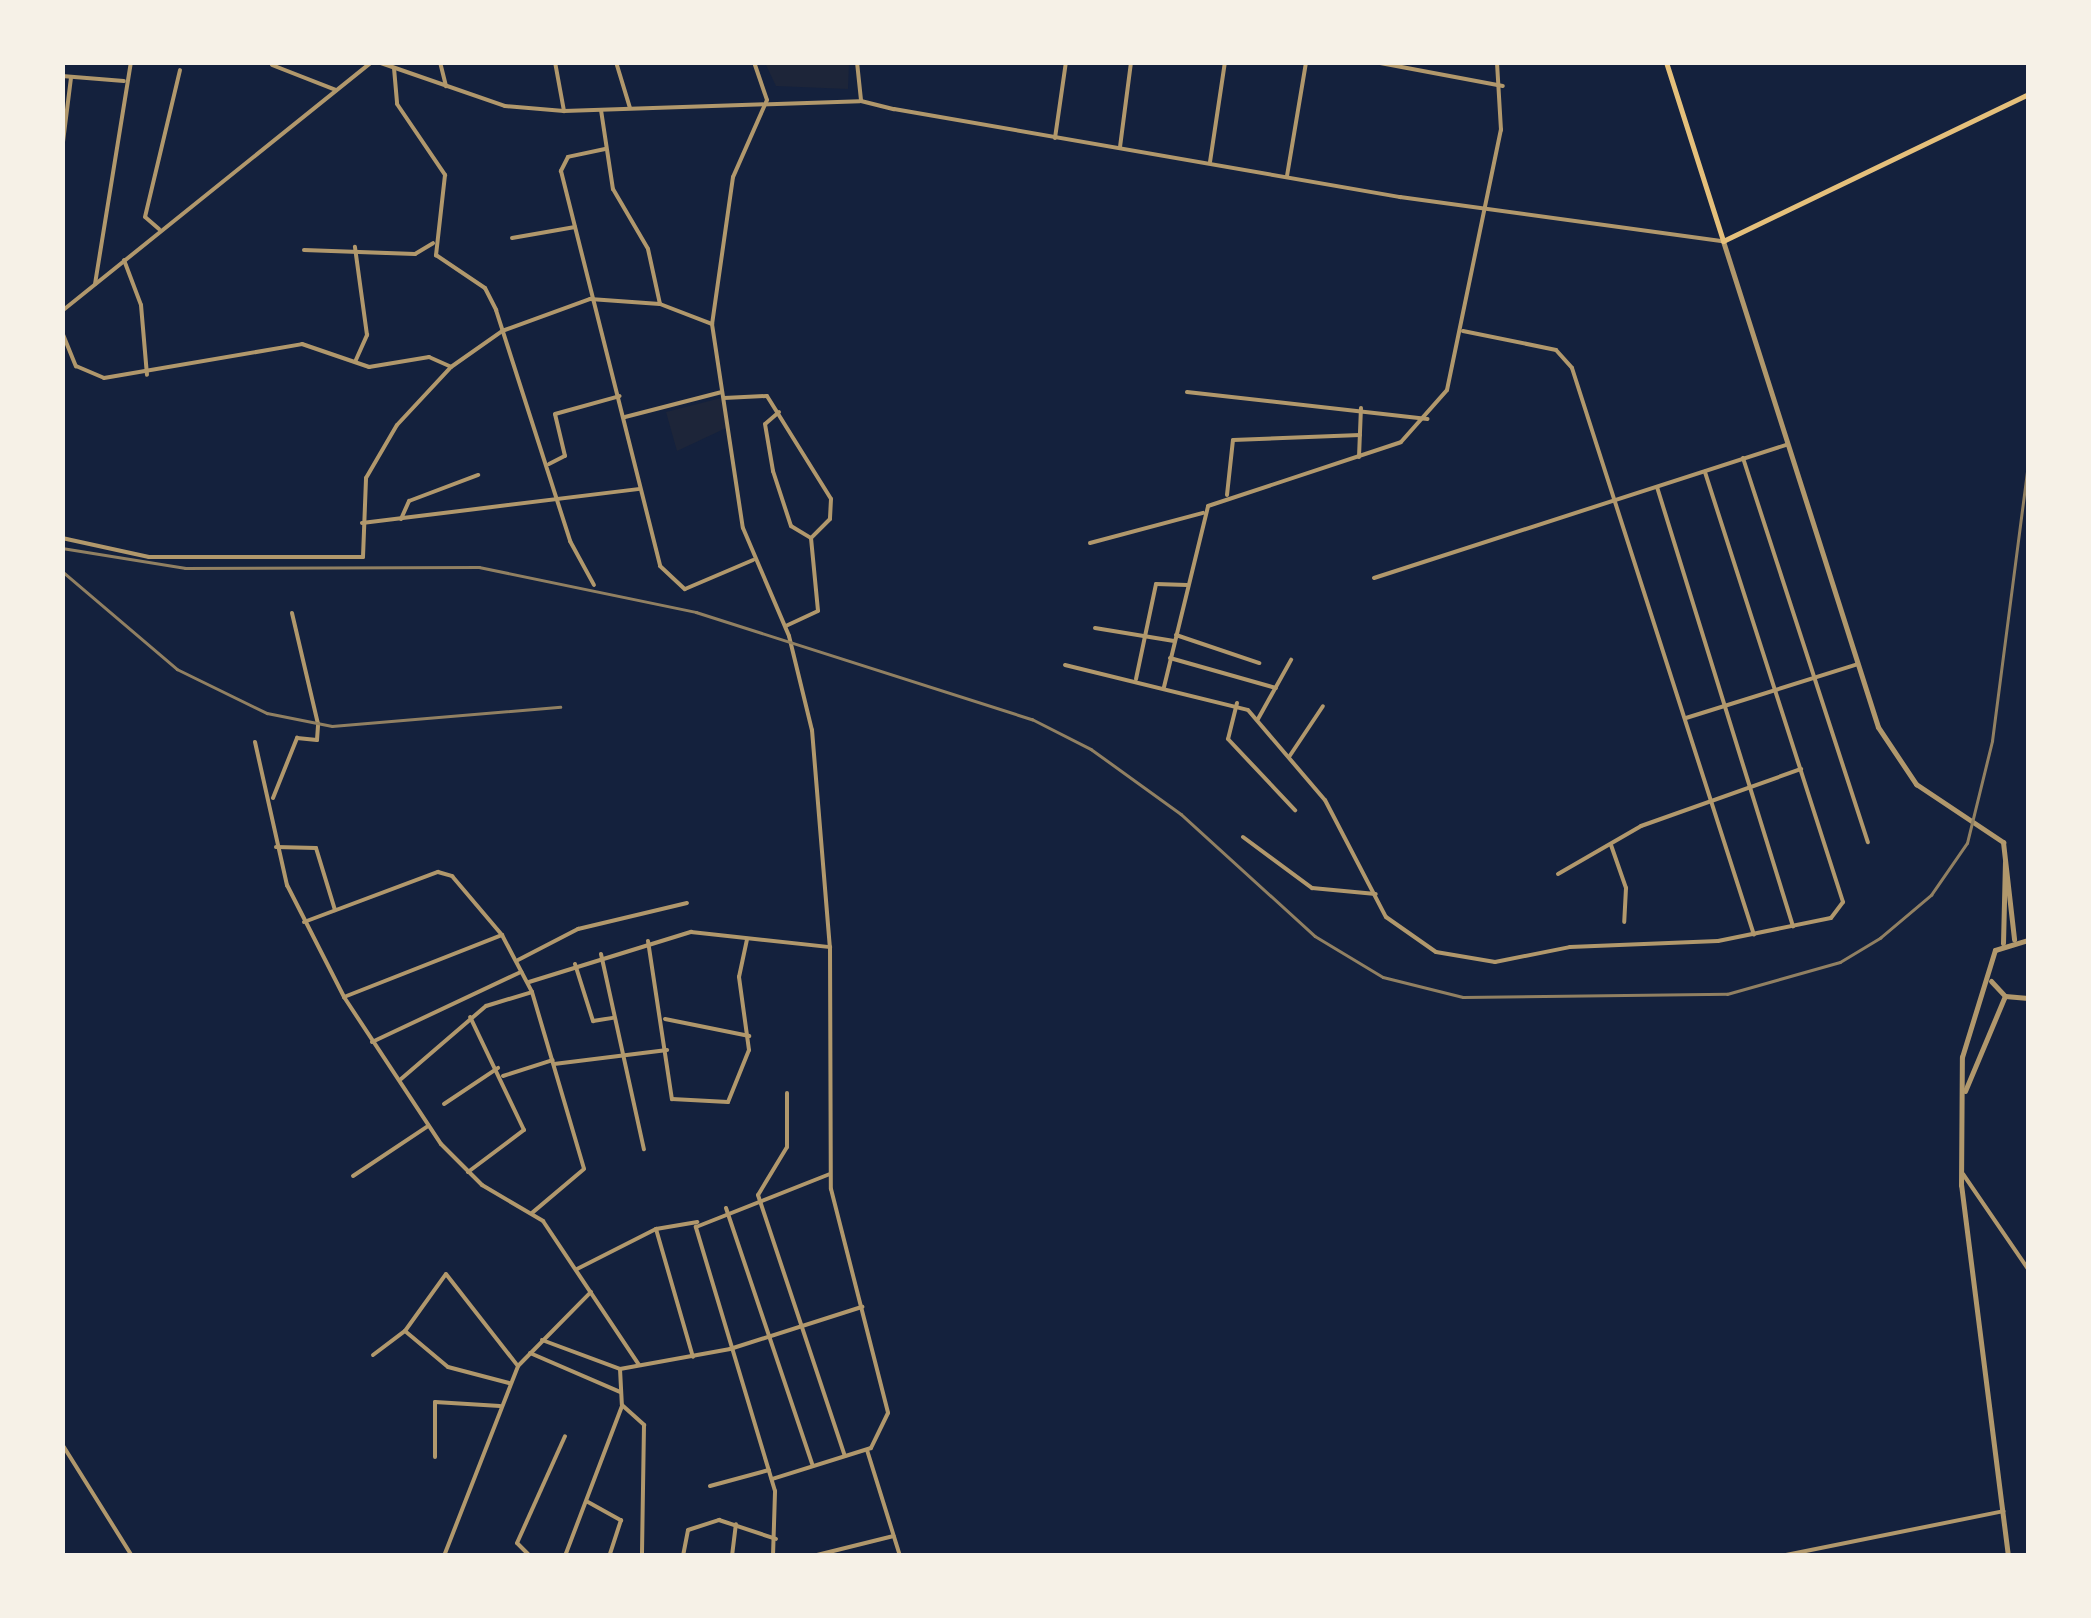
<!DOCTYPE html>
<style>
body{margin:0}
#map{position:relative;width:2091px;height:1618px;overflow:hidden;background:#14213d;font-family:Rubik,sans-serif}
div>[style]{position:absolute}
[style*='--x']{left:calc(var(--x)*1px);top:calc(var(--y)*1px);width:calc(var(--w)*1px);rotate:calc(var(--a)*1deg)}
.green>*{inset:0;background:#1d2539}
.minor>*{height:4px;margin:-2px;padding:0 2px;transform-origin:2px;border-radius:2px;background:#b1986c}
.tertiary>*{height:5px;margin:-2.5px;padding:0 2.5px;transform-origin:2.5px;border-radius:2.5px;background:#b1986c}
.secondary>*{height:5px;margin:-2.5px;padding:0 2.5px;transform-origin:2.5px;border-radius:2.5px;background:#e5c07b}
.rail>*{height:2.5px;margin:-1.25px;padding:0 1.25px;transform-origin:1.25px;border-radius:1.25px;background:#918062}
span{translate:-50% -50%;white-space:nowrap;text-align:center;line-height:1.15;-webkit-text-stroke:10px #f6f1e7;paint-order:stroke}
.frame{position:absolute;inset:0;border:65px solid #f6f1e7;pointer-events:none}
</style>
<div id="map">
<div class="green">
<div style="clip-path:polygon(765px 63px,849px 63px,848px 89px,776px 86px)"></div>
<div style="clip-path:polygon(721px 398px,726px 428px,677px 451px,666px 412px)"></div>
</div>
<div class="minor">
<div style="--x:378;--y:62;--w:134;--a:19.1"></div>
<div style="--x:505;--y:106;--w:59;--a:4.8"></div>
<div style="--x:564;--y:111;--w:296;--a:-1.9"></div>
<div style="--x:440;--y:62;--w:25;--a:76"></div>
<div style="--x:555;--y:62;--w:50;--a:79.6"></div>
<div style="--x:616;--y:62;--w:48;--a:73.1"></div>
<div style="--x:754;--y:62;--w:40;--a:71.1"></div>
<div style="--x:767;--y:100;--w:84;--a:113.8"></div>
<div style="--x:733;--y:177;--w:148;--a:98.1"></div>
<div style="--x:712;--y:324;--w:206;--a:81.4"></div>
<div style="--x:743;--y:528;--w:117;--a:66.9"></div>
<div style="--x:789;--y:636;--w:97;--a:76.3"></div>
<div style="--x:812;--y:730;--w:218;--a:85.3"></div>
<div style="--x:830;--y:947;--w:242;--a:89.8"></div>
<div style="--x:831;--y:1189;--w:231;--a:75.7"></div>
<div style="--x:888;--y:1413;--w:39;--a:116"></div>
<div style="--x:871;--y:1448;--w:104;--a:162.6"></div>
<div style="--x:857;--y:62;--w:39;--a:84"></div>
<div style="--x:861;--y:101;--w:34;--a:14"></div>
<div style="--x:894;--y:109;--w:514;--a:9.87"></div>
<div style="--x:1400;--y:197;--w:324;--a:7.8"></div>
<div style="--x:1375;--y:62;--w:130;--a:10.6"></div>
<div style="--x:272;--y:65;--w:69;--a:21.3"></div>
<div style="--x:394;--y:68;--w:36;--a:85"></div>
<div style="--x:397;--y:104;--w:86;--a:55.9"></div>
<div style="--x:445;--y:175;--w:81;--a:96.4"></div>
<div style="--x:436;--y:255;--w:59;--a:34"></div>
<div style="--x:485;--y:288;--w:25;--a:63"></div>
<div style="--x:496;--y:310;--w:243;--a:72.2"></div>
<div style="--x:570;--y:541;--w:50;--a:61.4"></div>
<div style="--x:62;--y:76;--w:62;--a:4.6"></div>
<div style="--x:601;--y:110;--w:80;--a:81.4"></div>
<div style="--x:613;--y:189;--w:69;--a:59.7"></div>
<div style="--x:648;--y:249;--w:56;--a:77.7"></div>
<div style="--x:660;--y:304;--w:56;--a:21"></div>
<div style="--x:1055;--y:138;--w:77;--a:-81.8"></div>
<div style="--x:1120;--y:147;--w:86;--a:-82.6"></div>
<div style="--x:605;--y:149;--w:38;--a:168"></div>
<div style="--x:568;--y:157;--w:16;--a:117"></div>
<div style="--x:561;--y:171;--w:407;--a:75.9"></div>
<div style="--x:660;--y:566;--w:34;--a:43"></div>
<div style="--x:685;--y:589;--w:74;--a:-23.1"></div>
<div style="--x:62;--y:150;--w:73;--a:-82.9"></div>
<div style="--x:1210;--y:162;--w:101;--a:-81.5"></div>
<div style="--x:1287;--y:176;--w:116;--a:-80.5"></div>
<div style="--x:159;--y:229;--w:18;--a:-139"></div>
<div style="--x:145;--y:217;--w:151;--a:-76.6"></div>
<div style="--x:512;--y:238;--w:64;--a:-9.9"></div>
<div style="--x:304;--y:250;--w:111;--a:2.1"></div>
<div style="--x:415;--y:254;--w:21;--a:-31"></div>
<div style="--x:124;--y:260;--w:48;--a:69.3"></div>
<div style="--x:141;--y:305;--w:70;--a:85.1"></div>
<div style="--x:95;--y:284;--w:225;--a:-80.8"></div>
<div style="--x:62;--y:311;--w:398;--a:-38.8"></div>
<div style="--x:1463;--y:331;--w:95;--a:11.5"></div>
<div style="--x:1556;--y:350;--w:24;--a:48"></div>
<div style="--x:1572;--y:368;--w:595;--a:72.2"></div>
<div style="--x:62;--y:332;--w:37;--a:68"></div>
<div style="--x:76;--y:366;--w:30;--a:23"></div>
<div style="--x:104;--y:378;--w:201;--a:-9.7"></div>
<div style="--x:302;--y:344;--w:71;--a:18.9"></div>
<div style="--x:369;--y:367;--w:61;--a:-9.5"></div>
<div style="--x:429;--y:357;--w:24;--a:24"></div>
<div style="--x:355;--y:362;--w:30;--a:-66"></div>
<div style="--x:367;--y:335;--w:89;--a:-97.8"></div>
<div style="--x:1187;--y:392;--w:242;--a:6.4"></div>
<div style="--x:724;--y:398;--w:43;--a:-2.7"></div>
<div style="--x:767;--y:396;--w:121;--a:58.1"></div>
<div style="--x:831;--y:499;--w:20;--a:93"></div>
<div style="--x:830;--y:519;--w:27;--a:135"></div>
<div style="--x:811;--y:538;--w:73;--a:84.5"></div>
<div style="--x:818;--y:611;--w:35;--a:155"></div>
<div style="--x:779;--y:412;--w:18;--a:139"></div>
<div style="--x:765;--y:424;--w:48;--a:80.3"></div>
<div style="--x:773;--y:471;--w:58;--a:71.9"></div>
<div style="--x:791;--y:526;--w:23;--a:31"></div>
<div style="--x:625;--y:417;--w:100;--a:-14.5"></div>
<div style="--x:1359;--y:457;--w:49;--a:-87.7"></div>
<div style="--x:1743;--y:458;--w:404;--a:72"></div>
<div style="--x:549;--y:464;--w:18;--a:-27"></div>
<div style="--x:565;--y:456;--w:43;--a:-103.4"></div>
<div style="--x:555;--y:414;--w:67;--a:-15.5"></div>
<div style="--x:1657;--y:487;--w:460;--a:72.8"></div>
<div style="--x:1227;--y:495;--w:55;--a:-83.8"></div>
<div style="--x:1233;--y:440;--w:127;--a:-2.3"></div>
<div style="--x:401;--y:519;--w:20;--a:-66"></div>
<div style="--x:409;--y:501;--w:74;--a:-20.6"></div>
<div style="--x:362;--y:523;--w:280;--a:-7"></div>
<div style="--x:62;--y:538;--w:89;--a:12.3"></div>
<div style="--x:149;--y:557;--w:214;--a:0"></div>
<div style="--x:363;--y:557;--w:79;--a:-87.8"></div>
<div style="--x:366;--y:478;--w:61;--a:-59.7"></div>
<div style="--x:397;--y:425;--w:79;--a:-47"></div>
<div style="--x:451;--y:367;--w:62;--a:-35.2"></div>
<div style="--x:502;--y:331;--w:94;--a:-20"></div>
<div style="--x:590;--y:299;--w:70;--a:4.1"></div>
<div style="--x:1090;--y:543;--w:117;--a:-14.9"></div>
<div style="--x:1374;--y:578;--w:435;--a:-17.9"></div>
<div style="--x:1095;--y:628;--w:80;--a:9.3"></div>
<div style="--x:1176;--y:635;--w:88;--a:18.6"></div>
<div style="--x:1170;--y:658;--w:110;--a:15.8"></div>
<div style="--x:1065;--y:665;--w:188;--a:13.8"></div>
<div style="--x:1248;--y:710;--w:118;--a:49.5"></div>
<div style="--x:1325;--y:800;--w:132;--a:62.5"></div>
<div style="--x:1386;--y:917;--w:61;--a:35"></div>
<div style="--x:1436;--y:952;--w:60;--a:9.6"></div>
<div style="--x:1495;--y:962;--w:76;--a:-11.3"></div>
<div style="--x:1570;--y:947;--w:148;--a:-2.3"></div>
<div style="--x:1718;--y:941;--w:115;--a:-11.5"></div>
<div style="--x:1831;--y:918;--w:20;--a:-53"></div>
<div style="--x:1843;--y:902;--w:452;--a:-107.8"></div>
<div style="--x:1136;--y:679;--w:97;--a:-78.1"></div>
<div style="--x:1156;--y:584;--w:31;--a:2"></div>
<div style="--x:1164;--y:687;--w:186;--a:-76.3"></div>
<div style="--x:1208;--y:506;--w:203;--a:-18.3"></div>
<div style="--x:1401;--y:442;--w:69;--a:-48.5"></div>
<div style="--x:1447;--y:390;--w:266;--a:-78.3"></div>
<div style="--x:1501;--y:130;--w:68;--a:-93.4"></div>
<div style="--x:1237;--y:703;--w:37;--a:104"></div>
<div style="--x:1228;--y:739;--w:98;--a:46.7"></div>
<div style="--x:1686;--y:718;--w:180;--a:-17.4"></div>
<div style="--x:1258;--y:719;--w:68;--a:-60.8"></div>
<div style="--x:255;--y:742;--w:147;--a:77.4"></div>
<div style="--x:287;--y:885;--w:126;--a:63"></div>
<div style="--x:344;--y:997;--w:176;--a:56.6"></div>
<div style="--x:441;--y:1144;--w:58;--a:45"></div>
<div style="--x:482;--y:1185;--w:71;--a:30.5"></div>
<div style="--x:543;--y:1221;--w:173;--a:56.3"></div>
<div style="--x:1289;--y:757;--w:61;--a:-56.3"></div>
<div style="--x:273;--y:798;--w:65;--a:-68.2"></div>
<div style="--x:297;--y:738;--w:20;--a:6"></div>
<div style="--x:317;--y:740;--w:16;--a:-86"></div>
<div style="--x:318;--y:724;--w:114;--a:-103.2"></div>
<div style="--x:1243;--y:837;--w:86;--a:36.5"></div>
<div style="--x:1312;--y:888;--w:64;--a:5.4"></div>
<div style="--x:1611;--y:845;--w:46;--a:70.8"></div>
<div style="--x:1626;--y:888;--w:34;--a:93"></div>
<div style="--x:276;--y:847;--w:40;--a:1.4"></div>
<div style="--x:316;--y:848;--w:65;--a:73"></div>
<div style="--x:1558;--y:874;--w:96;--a:-30"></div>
<div style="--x:1641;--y:826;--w:170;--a:-19.6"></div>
<div style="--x:304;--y:922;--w:143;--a:-20.5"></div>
<div style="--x:438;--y:872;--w:15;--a:16"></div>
<div style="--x:452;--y:876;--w:77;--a:49.7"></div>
<div style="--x:502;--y:935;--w:64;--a:62.2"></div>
<div style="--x:532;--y:992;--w:184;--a:73.6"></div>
<div style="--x:584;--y:1169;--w:68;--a:139.8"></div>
<div style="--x:648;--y:941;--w:160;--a:81.4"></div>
<div style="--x:672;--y:1099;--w:56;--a:3.1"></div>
<div style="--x:728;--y:1102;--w:56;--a:-68"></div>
<div style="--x:749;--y:1050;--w:74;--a:-97.8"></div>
<div style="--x:739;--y:977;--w:39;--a:-78"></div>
<div style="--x:601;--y:954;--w:200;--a:77.6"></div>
<div style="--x:518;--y:960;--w:68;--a:-27.3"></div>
<div style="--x:578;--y:929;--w:112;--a:-13.4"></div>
<div style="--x:575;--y:964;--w:60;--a:72.5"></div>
<div style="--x:593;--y:1021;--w:20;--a:-9"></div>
<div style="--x:529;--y:982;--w:170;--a:-17.2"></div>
<div style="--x:691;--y:932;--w:140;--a:6.2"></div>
<div style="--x:344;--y:997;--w:170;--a:-21.4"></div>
<div style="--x:665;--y:1019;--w:86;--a:11.4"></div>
<div style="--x:372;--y:1042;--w:165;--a:-25.2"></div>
<div style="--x:554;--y:1064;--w:114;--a:-7.1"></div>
<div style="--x:503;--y:1076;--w:52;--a:-17.7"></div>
<div style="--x:401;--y:1079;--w:112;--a:-40.7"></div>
<div style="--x:486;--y:1006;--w:48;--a:-16.9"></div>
<div style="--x:787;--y:1093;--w:54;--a:90"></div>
<div style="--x:787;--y:1147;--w:56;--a:121.1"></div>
<div style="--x:758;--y:1195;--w:275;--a:71.6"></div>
<div style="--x:444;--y:1104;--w:65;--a:-33.7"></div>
<div style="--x:468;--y:1172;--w:70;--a:-36.9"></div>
<div style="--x:524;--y:1130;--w:125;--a:-115.5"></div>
<div style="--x:1963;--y:1174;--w:115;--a:55.6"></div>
<div style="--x:353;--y:1176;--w:90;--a:-33.7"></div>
<div style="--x:726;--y:1208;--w:270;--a:71.4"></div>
<div style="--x:656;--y:1229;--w:133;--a:73.9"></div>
<div style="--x:577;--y:1269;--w:89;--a:-26.9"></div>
<div style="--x:656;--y:1229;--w:42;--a:-9.7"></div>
<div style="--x:405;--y:1331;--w:56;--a:39.9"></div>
<div style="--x:448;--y:1367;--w:63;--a:14.7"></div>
<div style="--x:542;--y:1340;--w:83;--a:20.4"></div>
<div style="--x:620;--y:1369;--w:112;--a:-10.3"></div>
<div style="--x:730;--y:1349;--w:139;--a:-17.7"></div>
<div style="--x:530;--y:1353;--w:98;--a:23.4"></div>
<div style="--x:373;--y:1355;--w:40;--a:-37"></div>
<div style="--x:405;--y:1331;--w:70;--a:-54.3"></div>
<div style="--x:446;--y:1274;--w:115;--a:52"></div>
<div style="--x:620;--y:1369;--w:36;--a:87"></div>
<div style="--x:622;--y:1405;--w:30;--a:42"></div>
<div style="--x:644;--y:1425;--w:131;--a:90.9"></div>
<div style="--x:62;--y:1444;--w:132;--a:58"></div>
<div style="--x:867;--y:1450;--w:111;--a:72.7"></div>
<div style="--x:435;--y:1457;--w:55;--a:-90"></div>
<div style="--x:435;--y:1402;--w:65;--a:3.5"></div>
<div style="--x:710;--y:1486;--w:61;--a:-15.2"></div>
<div style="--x:588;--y:1502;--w:38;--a:29"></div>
<div style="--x:621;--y:1520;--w:38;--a:108"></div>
<div style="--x:444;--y:1556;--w:204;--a:-68.7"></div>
<div style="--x:518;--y:1366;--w:104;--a:-45.4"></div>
<div style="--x:530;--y:1556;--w:18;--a:-135"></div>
<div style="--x:517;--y:1543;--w:117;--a:-65.8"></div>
<div style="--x:565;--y:1556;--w:160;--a:-69.2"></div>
<div style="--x:683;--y:1556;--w:26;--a:-79"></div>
<div style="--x:688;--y:1530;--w:33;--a:-18"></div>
<div style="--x:719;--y:1520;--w:60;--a:18.4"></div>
<div style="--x:732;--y:1556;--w:32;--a:-83"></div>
<div style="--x:773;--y:1556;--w:65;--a:-88.2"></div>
<div style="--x:775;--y:1491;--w:276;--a:-106.7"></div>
<div style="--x:696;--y:1227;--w:144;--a:-21.6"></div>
<div style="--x:813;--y:1556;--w:83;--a:-13.9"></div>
<div style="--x:1781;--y:1556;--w:227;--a:-11.4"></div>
</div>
<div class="tertiary">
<div style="--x:1723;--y:241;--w:510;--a:72.31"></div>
<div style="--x:1878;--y:727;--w:69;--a:56.3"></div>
<div style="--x:1916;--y:784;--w:105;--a:33.7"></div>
<div style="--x:2003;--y:842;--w:98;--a:83.5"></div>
<div style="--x:2003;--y:943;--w:81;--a:-88.6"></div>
<div style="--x:1991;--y:981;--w:21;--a:47"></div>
<div style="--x:2005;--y:996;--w:23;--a:5"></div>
<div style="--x:1965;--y:1091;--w:103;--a:-67.2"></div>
<div style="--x:2008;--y:1556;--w:374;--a:-97.2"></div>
<div style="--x:1961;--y:1185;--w:128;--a:-89.6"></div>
<div style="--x:1962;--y:1057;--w:112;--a:-72.9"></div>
<div style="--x:1995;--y:950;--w:34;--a:-17"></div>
</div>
<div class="secondary">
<div style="--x:1666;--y:62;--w:188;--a:72.3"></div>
<div style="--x:1723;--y:241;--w:339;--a:-25.7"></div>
</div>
<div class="rail">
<div style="--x:62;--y:548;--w:125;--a:9.2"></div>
<div style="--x:185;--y:568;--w:294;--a:-0.2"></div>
<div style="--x:479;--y:567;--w:222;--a:11.7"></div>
<div style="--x:696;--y:612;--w:353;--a:17.7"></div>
<div style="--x:1032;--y:719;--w:66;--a:27"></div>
<div style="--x:1091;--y:749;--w:111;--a:35.8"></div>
<div style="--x:1181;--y:814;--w:181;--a:42.3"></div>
<div style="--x:1315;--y:936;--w:79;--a:31.1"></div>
<div style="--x:1383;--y:977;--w:82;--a:14"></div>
<div style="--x:1463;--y:997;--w:264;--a:-0.7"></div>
<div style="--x:1727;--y:994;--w:117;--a:-15.8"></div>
<div style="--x:1840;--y:962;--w:47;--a:-31"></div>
<div style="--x:1880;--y:938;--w:67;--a:-40.1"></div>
<div style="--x:1931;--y:895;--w:63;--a:-55.3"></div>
<div style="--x:1967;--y:843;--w:105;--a:-76.2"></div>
<div style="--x:1992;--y:741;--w:279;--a:-82.6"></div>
<div style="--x:62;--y:571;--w:151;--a:40.4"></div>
<div style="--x:177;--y:669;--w:100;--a:26.1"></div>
<div style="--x:267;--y:713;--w:66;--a:11.3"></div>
<div style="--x:332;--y:726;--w:229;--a:-4.8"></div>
</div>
<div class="frame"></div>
</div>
